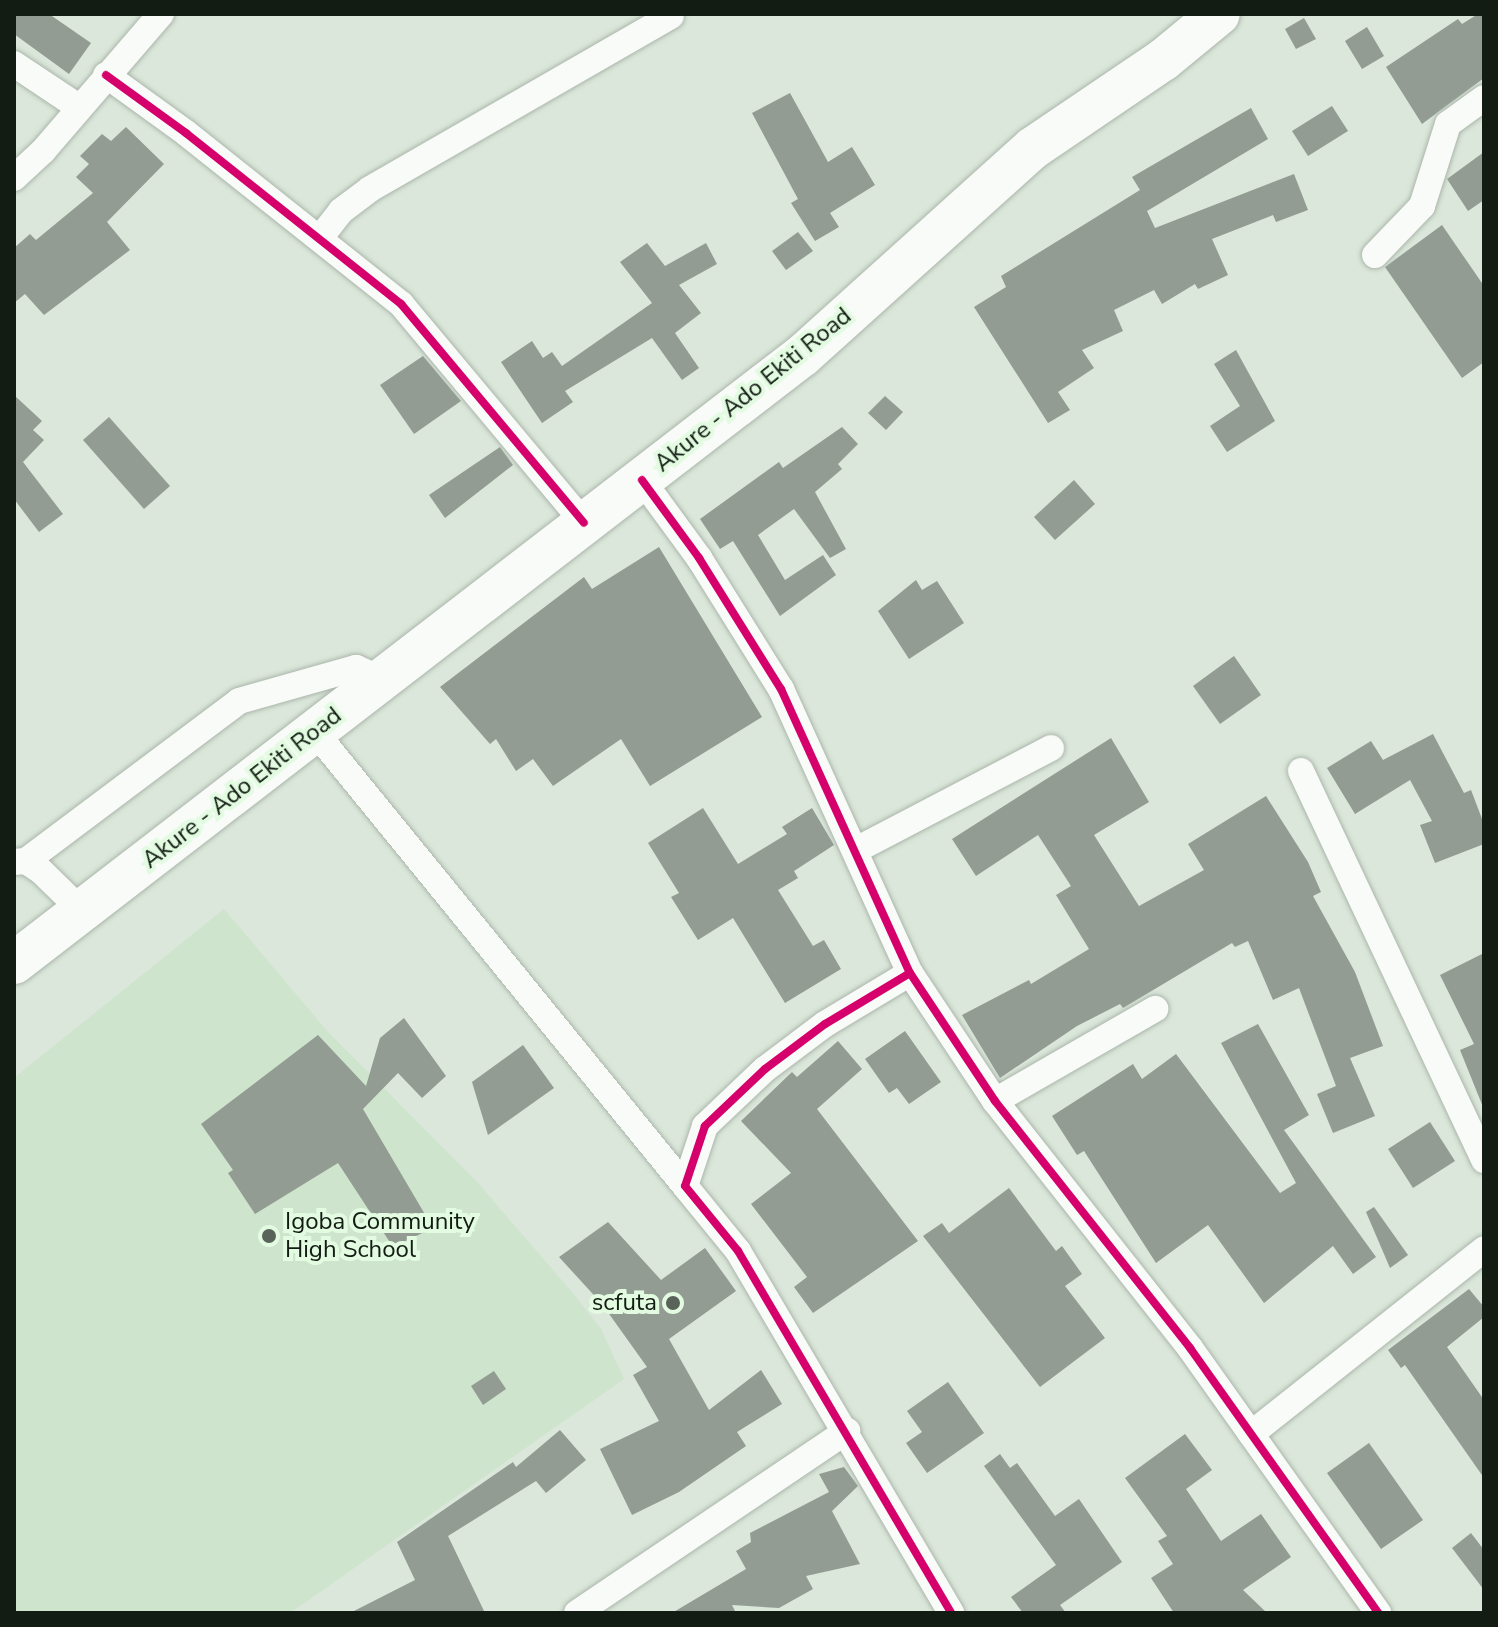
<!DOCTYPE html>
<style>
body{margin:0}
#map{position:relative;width:1498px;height:1627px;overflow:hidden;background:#dae7da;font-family:"Nunito Sans",sans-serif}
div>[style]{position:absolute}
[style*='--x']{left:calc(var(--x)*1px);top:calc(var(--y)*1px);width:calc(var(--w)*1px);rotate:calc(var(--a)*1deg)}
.built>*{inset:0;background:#cee4cd}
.building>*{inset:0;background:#929c92}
.roads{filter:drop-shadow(0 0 2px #acb6ab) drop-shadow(0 0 2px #acb6ab)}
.street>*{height:26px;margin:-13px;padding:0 13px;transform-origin:13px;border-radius:13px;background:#f9fbf9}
.primary>*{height:42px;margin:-21px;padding:0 21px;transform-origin:21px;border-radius:21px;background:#f9fbf9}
.cycleway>*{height:8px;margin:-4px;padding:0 4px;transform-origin:4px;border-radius:4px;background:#d6006c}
.dots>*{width:22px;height:22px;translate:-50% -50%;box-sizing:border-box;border:4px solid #e2fbe1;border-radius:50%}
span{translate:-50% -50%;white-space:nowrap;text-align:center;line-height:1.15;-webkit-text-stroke:8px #e2fbe1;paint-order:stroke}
.street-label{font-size:24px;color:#131c13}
.poi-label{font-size:24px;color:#131c13}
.left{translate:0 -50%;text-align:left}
.right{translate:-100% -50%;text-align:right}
.frame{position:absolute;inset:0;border:16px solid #131c13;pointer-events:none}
</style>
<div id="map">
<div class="built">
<div style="clip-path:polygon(224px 909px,328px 1032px,477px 1182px,571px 1291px,601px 1329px,624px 1379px,290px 1613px,14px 1613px,14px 1078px)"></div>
</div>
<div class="building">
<div style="clip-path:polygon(14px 14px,49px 14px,91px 43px,69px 74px,14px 34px)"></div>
<div style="clip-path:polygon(1478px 14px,1484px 14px,1484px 78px,1422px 124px,1386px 67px,1458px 19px,1462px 24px)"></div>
<div style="clip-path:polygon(1304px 18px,1316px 39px,1296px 49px,1285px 29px)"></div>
<div style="clip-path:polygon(1367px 27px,1384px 56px,1362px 69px,1345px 41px)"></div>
<div style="clip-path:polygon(790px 93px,828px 162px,852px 147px,875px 185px,830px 213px,839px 227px,815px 241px,791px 203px,798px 199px,752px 113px)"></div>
<div style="clip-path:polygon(1332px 106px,1348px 131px,1308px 156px,1292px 131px)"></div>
<div style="clip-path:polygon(1251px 108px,1268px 139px,1147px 211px,1155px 228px,1294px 174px,1308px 210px,1276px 222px,1273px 215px,1212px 239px,1228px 275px,1198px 289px,1195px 284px,1162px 304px,1154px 290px,1114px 310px,1123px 331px,1082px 350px,1094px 368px,1058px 392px,1070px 410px,1048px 423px,974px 307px,1006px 287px,1001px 276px,1140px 190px,1132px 177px)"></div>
<div style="clip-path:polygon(126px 127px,164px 164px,107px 222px,130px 250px,44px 315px,25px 294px,14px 303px,14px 248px,30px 234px,36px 240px,93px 193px,76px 177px,89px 164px,80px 156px,102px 134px,111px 141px)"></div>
<div style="clip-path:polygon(1484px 152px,1484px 200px,1468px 211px,1447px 179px)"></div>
<div style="clip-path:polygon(1442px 225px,1484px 286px,1484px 362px,1462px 378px,1385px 267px)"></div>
<div style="clip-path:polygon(798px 232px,813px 251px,786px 270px,772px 251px)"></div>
<div style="clip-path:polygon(647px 243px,665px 266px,706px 243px,717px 264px,679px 285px,701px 313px,675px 333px,699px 368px,682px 380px,652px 338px,565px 391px,573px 402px,542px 423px,501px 362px,532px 341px,543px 358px,552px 352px,562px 366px,652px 303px,620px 262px)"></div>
<div style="clip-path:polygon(1236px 350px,1275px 421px,1227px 452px,1210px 426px,1240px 406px,1214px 364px)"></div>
<div style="clip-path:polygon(423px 356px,461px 401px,414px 434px,380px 385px)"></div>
<div style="clip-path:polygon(14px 395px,42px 421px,33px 430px,44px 440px,23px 462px,63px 514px,39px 532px,14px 499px)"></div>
<div style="clip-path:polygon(885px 396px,903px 412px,886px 430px,868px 413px)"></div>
<div style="clip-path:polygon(109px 417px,170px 486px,144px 509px,83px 440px)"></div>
<div style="clip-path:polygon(842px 427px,858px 444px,838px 464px,842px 469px,815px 492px,846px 549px,830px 558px,794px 509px,758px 535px,785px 580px,823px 555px,836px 575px,780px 616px,733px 541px,720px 549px,700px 519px,779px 462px,783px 468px)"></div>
<div style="clip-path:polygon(500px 447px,513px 465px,445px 518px,429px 495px)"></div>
<div style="clip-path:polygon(1074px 480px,1095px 504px,1055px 540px,1034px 517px)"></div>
<div style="clip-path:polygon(659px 547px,762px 717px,650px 786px,621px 739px,553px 786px,533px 759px,516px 771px,496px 739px,490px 744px,440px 687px,584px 577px,592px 589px)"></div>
<div style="clip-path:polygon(916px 580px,922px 590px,937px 581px,964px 623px,909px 659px,878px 611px)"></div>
<div style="clip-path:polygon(1234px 656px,1261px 695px,1220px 724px,1193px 686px)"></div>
<div style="clip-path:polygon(1433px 734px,1464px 793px,1471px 790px,1484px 824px,1484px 844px,1435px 863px,1420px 825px,1432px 821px,1410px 780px,1355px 814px,1327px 768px,1371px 741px,1383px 760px)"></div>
<div style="clip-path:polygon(1111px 738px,1149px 802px,1094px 835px,1139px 906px,1204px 870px,1188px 844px,1266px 796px,1308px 862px,1321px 892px,1313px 896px,1355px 972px,1383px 1046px,1350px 1058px,1375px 1116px,1333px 1133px,1317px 1094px,1336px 1086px,1299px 988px,1273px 1000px,1248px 941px,1235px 947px,1232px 943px,1123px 1008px,1120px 1004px,1077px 1026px,1000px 1078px,962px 1015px,1029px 980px,1031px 984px,1089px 949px,1056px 895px,1071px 886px,1038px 835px,976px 876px,952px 839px)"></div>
<div style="clip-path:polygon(703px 808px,738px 864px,787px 834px,782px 827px,812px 808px,834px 845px,794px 871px,798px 878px,778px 890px,813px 946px,824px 940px,841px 969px,785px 1003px,733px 918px,698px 940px,671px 897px,679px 893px,648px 843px)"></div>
<div style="clip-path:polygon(1484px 953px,1484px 1107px,1483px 1107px,1460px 1050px,1474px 1044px,1440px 975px)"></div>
<div style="clip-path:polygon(404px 1018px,446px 1076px,422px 1098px,398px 1073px,363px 1109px,433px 1228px,393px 1247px,338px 1163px,255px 1214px,228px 1173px,233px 1170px,201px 1124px,318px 1035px,366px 1086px,380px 1038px)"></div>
<div style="clip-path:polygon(1258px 1024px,1309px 1115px,1284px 1130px,1376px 1257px,1353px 1274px,1333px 1246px,1264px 1303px,1208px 1225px,1156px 1263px,1084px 1151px,1077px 1155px,1052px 1116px,1133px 1064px,1142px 1079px,1176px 1054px,1280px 1193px,1296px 1183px,1221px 1043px)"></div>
<div style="clip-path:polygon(905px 1031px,941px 1082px,909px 1104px,897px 1088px,889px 1093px,865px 1059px)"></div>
<div style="clip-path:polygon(838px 1041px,862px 1069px,817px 1109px,918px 1241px,813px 1313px,794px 1287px,807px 1277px,751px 1204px,791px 1173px,741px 1121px,792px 1072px,797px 1077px)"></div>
<div style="clip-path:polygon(523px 1045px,554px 1088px,488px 1135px,472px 1082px)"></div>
<div style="clip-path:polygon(1430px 1122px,1455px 1161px,1413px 1188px,1388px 1149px)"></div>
<div style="clip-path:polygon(1009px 1188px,1056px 1251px,1062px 1246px,1082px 1274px,1065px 1286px,1105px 1338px,1040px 1387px,923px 1236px,942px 1223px,949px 1233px)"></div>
<div style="clip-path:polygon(1374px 1207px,1408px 1255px,1390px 1268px,1366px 1212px)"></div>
<div style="clip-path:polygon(608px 1222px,661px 1280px,705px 1248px,736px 1291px,669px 1339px,709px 1410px,761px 1370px,782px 1404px,737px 1432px,746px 1446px,679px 1492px,632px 1515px,600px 1449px,659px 1421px,633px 1375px,647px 1367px,602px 1304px,559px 1257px)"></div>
<div style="clip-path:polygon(1469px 1289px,1484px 1307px,1484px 1317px,1447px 1347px,1484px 1400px,1484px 1478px,1405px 1365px,1401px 1368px,1388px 1350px)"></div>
<div style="clip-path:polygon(494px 1371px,506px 1389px,483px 1405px,471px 1386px)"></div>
<div style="clip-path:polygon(948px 1382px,984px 1433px,927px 1473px,906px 1443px,922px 1432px,907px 1411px)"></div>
<div style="clip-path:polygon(560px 1430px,586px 1460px,546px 1493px,536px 1481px,448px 1536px,485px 1613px,350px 1613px,415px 1580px,397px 1542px,513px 1462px,516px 1467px)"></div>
<div style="clip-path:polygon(1185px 1434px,1212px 1470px,1186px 1489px,1221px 1541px,1261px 1514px,1291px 1557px,1243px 1590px,1267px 1613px,1174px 1613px,1151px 1578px,1173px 1564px,1158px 1541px,1167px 1536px,1125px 1478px)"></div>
<div style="clip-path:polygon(1369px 1443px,1423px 1520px,1381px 1549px,1327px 1473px)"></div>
<div style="clip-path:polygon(1000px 1454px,1010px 1468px,1017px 1463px,1055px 1516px,1079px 1499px,1122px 1562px,1060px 1605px,1066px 1613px,1023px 1613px,1011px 1597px,1056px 1565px,984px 1466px)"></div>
<div style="clip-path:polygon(844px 1467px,858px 1486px,832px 1511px,860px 1564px,806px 1576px,813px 1589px,779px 1608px,732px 1605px,736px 1613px,672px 1613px,746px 1569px,736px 1551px,751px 1542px,750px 1533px,829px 1492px,819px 1474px)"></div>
<div style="clip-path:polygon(1471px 1533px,1484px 1550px,1484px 1590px,1452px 1548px)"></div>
</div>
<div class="roads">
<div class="street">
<div style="--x:14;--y:64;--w:76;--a:33.7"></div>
<div style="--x:106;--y:75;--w:99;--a:35.9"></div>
<div style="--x:186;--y:133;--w:275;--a:38.5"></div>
<div style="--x:401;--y:304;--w:285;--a:50.1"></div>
<div style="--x:14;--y:178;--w:40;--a:-43"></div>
<div style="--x:43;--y:151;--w:181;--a:-49.3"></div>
<div style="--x:320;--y:238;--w:34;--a:-52"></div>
<div style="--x:341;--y:211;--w:36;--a:-37"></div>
<div style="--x:370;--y:189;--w:347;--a:-29.9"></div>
<div style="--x:1375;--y:255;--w:68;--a:-46.2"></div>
<div style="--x:1422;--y:206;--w:86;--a:-72.4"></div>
<div style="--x:1448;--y:124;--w:44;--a:-35.8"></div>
<div style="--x:642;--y:480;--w:97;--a:53.8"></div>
<div style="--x:699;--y:558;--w:155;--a:58"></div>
<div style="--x:781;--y:689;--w:312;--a:65.6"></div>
<div style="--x:910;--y:973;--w:154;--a:56.4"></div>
<div style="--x:995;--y:1101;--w:315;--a:51.7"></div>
<div style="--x:1190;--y:1348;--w:325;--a:54.6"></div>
<div style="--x:315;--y:732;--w:586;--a:50.82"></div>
<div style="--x:1301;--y:771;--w:430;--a:64.8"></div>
<div style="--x:856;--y:850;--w:220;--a:-27.6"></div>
<div style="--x:26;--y:861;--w:266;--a:-36.9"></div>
<div style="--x:239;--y:701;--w:122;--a:-15.8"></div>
<div style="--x:356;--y:668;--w:27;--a:24"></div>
<div style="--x:14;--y:862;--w:12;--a:-5"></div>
<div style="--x:26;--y:861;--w:18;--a:34"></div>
<div style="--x:41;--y:871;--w:59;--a:44.3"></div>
<div style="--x:910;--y:973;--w:99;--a:149"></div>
<div style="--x:825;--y:1024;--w:75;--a:143.1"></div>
<div style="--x:765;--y:1069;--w:83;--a:136.5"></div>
<div style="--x:705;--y:1126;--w:63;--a:108.4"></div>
<div style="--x:685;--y:1186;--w:84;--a:50.8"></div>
<div style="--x:738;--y:1251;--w:420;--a:59.5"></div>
<div style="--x:995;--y:1101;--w:185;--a:-29.9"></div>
<div style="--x:1251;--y:1434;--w:298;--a:-38.4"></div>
<div style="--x:577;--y:1613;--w:326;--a:-34"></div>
</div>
<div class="primary">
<div style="--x:14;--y:963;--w:996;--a:-37.62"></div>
<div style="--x:803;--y:355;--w:309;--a:-42"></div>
<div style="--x:1033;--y:148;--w:157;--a:-34.1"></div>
<div style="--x:1163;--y:60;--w:72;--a:-39.4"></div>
</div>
</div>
<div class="cycleway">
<div style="--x:106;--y:75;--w:99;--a:35.9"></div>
<div style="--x:186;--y:133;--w:275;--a:38.5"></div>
<div style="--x:401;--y:304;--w:285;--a:50.1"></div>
<div style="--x:642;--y:480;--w:97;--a:53.8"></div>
<div style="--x:699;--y:558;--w:155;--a:58"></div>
<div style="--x:781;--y:689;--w:312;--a:65.6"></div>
<div style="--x:910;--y:973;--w:154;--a:56.4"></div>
<div style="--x:995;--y:1101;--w:315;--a:51.7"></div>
<div style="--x:1190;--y:1348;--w:325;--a:54.6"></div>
<div style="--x:910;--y:973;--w:99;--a:149"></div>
<div style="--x:825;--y:1024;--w:75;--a:143.1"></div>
<div style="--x:765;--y:1069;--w:83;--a:136.5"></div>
<div style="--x:705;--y:1126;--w:63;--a:108.4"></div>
<div style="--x:685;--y:1186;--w:84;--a:50.8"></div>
<div style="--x:738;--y:1251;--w:420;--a:59.5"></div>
</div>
<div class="dots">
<div style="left:269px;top:1236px;background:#596359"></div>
<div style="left:673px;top:1303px;background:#596359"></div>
</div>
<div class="street-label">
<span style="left:753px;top:390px;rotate:-39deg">Akure - Ado Ekiti Road</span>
<span style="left:242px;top:788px;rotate:-38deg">Akure - Ado Ekiti Road</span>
</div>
<div class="poi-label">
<span class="left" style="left:285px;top:1236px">Igoba Community<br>High School</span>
<span class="right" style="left:657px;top:1303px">scfuta</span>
</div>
<div class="frame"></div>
</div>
